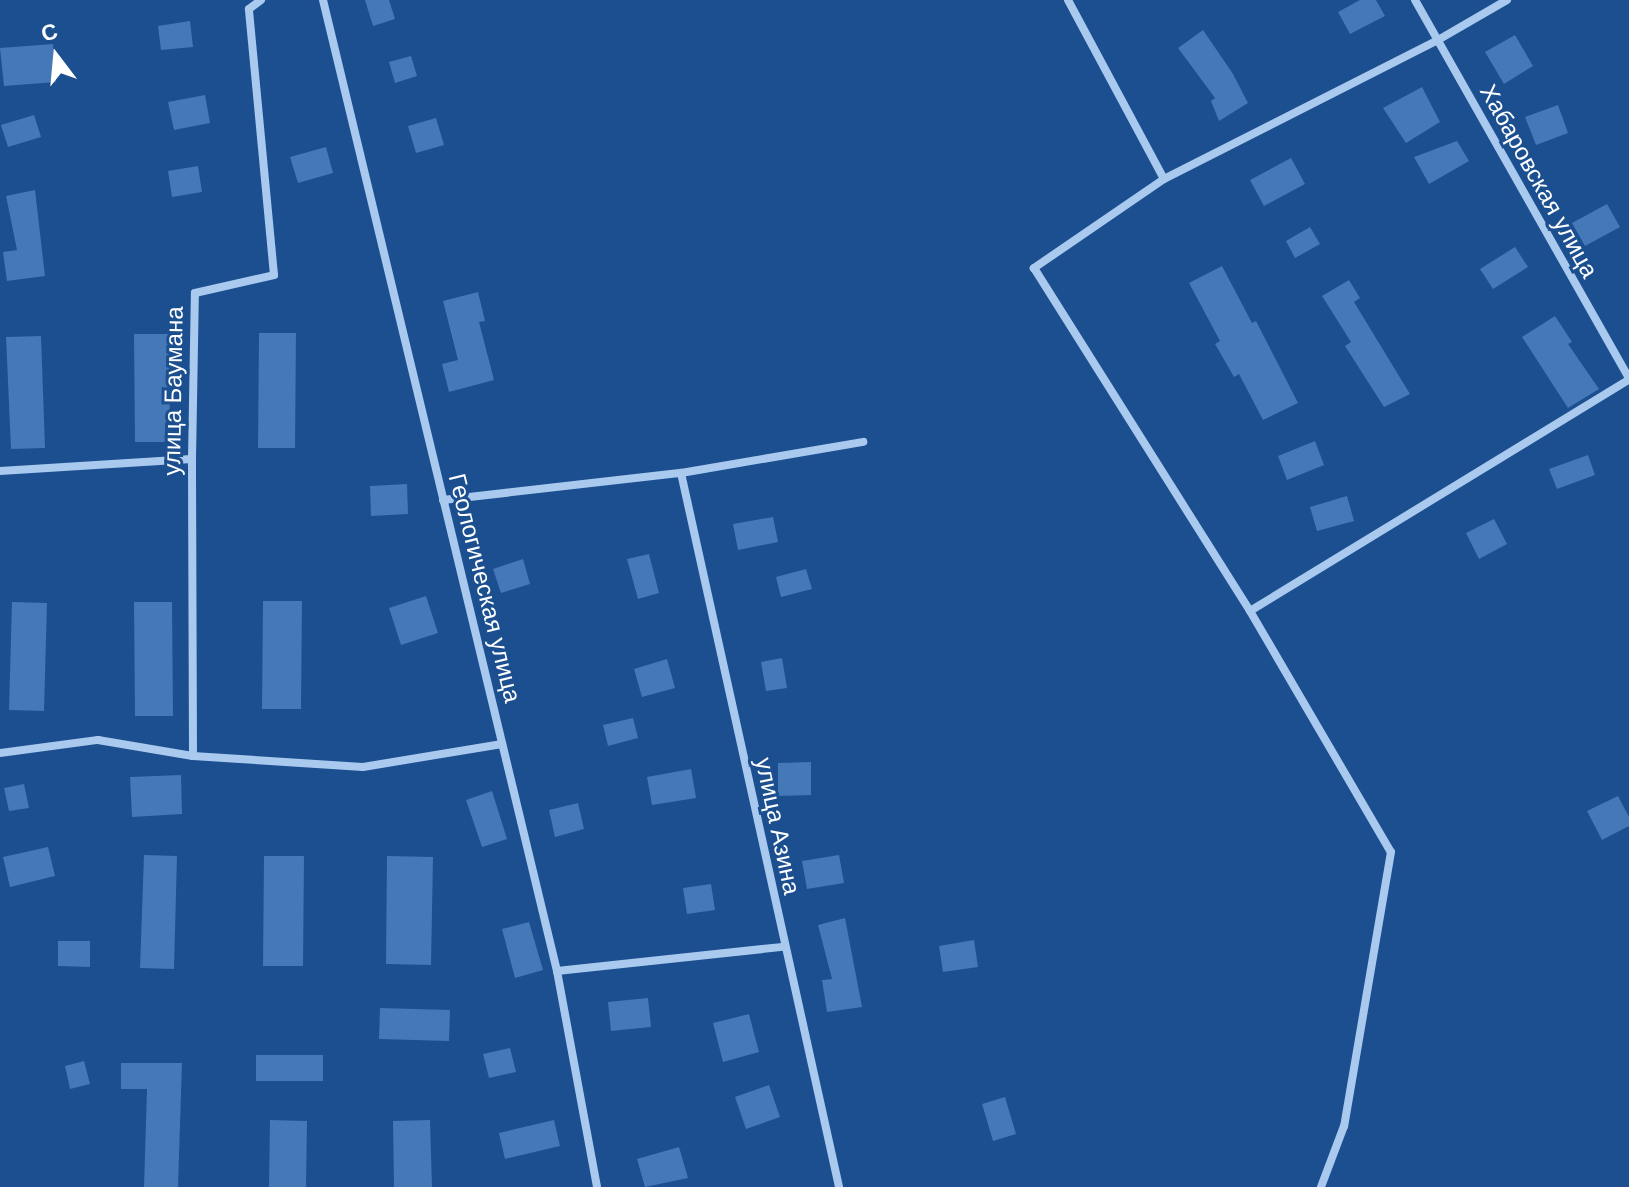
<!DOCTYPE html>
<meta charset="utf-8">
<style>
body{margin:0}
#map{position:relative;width:1629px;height:1187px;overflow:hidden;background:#1b4f8f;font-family:"DM Sans",sans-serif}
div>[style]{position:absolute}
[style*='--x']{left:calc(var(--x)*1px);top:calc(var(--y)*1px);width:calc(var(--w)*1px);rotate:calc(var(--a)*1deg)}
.building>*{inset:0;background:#4478b7}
.minor>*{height:8px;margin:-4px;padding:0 4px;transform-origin:4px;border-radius:4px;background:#a9c9ee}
span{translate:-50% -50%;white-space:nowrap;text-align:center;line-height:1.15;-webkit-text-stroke:6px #1b4f8f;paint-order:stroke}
.street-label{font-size:24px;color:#fff}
.north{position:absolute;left:16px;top:16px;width:80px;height:80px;-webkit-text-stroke:6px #1b4f8f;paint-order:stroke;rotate:344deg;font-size:22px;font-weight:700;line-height:32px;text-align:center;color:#fff}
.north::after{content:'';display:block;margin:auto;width:28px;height:36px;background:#fff;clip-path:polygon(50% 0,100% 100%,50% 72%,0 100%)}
</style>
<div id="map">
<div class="building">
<div style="clip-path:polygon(365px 0,389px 0,395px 19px,373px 26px)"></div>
<div style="clip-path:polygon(1360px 0,1376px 0,1385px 16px,1350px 34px,1338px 12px)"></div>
<div style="clip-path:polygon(190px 21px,193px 47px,161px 50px,158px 26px)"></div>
<div style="clip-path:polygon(1203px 30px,1233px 74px,1248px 103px,1219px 121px,1211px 101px,1215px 98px,1178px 48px)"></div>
<div style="clip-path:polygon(1515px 35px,1533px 66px,1504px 84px,1485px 52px)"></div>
<div style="clip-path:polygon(53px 44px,56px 82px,4px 86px,0 48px)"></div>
<div style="clip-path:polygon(411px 56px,417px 76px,395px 83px,389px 62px)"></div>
<div style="clip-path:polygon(1422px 87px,1440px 122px,1406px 143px,1383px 108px)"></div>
<div style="clip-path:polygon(205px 95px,210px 123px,174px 130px,168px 102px)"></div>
<div style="clip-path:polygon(1558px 105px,1568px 133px,1536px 145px,1525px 117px)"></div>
<div style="clip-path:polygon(34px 115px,41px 137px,8px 147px,1px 125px)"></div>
<div style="clip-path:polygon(436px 118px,444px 145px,416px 153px,408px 126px)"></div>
<div style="clip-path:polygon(1457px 141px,1469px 161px,1429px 184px,1414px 157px)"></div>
<div style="clip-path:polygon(326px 147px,333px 173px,298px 183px,290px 157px)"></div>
<div style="clip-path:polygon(1291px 158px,1305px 184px,1264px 206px,1250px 180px)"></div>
<div style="clip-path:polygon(198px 166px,202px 192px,172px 197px,168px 171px)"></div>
<div style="clip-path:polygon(35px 190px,45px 276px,7px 281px,3px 252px,17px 250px,6px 196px)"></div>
<div style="clip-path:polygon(1607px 204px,1620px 227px,1585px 246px,1572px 223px)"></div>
<div style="clip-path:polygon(1310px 227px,1320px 244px,1295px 258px,1286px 241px)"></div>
<div style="clip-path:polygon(1515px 247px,1528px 267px,1493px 289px,1480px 269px)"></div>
<div style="clip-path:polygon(1222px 266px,1252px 323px,1256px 321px,1298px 403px,1263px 420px,1239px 374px,1234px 377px,1215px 344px,1220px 341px,1189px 283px)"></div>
<div style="clip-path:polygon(1349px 280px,1360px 298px,1354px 302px,1410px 394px,1384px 407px,1345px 346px,1351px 342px,1322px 296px)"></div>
<div style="clip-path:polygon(478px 292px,485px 321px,479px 322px,494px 380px,449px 392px,442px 364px,458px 360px,443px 301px)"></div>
<div style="clip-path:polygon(1555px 316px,1572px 342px,1568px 344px,1599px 389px,1568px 408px,1522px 337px)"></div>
<div style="clip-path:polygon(259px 333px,296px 333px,295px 448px,258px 448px)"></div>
<div style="clip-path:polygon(134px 334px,169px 334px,170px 442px,135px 442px)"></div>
<div style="clip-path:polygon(41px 336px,45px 448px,11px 449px,6px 337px)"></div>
<div style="clip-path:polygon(1315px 441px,1324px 465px,1287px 480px,1278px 456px)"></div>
<div style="clip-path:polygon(1588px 455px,1595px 475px,1557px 489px,1549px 469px)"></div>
<div style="clip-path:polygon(407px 484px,408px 514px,371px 516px,370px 486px)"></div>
<div style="clip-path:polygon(1347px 496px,1354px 521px,1317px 531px,1310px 507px)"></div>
<div style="clip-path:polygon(773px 517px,778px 542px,738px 550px,733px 524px)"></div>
<div style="clip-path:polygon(1494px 519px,1507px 544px,1479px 559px,1466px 533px)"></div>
<div style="clip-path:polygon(649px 554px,659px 593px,638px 599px,627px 559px)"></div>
<div style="clip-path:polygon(523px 559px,530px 584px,501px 593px,493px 569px)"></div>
<div style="clip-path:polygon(806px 569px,812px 589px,781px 597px,776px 577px)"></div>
<div style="clip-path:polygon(426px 596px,438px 633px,401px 645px,389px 608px)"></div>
<div style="clip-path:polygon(263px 601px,302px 601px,301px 709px,262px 709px)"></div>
<div style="clip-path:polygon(12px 602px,47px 603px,44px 711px,9px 710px)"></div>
<div style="clip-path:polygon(134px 602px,172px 602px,173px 716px,135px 716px)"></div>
<div style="clip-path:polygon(782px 658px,787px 688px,766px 691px,761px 662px)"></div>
<div style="clip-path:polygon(667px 659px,675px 688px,642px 697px,634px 669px)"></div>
<div style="clip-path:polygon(633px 718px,638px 738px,608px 746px,603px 725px)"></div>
<div style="clip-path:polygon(811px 762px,811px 795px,778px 796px,778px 763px)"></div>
<div style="clip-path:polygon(691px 769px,696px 798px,652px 805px,647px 777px)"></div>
<div style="clip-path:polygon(181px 775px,182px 814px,132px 817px,130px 777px)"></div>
<div style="clip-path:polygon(24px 784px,29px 808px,9px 811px,4px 788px)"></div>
<div style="clip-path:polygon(492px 791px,507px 839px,482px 847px,466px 800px)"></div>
<div style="clip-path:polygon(1618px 796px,1629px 817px,1629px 826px,1602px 840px,1587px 811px)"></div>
<div style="clip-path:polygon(578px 803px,584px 829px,555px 837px,549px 810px)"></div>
<div style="clip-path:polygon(48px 847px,55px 876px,10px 887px,3px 857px)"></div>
<div style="clip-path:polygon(144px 855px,177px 856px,174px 969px,140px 968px)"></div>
<div style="clip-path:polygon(839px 855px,844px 883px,807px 889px,802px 861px)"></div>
<div style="clip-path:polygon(264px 856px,304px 856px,303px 966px,263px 966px)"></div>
<div style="clip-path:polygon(387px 856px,433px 857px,431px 965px,386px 964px)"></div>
<div style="clip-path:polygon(711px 884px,715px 910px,687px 914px,683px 888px)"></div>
<div style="clip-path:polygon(845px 918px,862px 1007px,827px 1012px,822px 980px,832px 979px,818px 925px)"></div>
<div style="clip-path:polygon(529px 922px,543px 970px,515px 978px,502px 929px)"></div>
<div style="clip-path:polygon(974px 940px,978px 967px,943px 972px,939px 946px)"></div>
<div style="clip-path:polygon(58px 941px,90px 941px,90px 967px,58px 966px)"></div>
<div style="clip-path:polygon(648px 998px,651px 1027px,611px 1031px,608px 1002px)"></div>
<div style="clip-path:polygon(380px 1008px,450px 1010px,449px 1041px,379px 1039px)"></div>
<div style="clip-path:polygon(749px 1014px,759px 1052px,723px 1062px,713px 1023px)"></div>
<div style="clip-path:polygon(510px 1048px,516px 1072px,489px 1078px,483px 1054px)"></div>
<div style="clip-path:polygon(256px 1055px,323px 1055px,323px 1081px,256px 1081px)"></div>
<div style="clip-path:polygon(84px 1061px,90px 1084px,70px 1089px,65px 1066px)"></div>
<div style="clip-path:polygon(121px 1063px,182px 1063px,178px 1187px,144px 1187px,147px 1089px,121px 1089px)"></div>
<div style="clip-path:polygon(769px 1085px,780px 1117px,746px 1129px,735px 1097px)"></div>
<div style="clip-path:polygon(1005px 1097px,1016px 1134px,993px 1141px,982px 1104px)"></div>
<div style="clip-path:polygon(270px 1120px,307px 1121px,306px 1187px,269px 1187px)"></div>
<div style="clip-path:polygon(430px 1120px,432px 1187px,394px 1187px,393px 1121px)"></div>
<div style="clip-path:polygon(554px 1120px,560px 1146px,505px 1159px,499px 1133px)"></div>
<div style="clip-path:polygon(679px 1147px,688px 1178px,645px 1187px,637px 1159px)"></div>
</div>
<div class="minor">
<div style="--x:323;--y:0;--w:999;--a:76.45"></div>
<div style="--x:557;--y:971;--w:220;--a:79.5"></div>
<div style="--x:1068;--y:0;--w:203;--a:61.8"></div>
<div style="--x:1415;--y:0;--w:435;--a:60.5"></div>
<div style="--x:1507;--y:0;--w:80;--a:149.9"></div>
<div style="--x:1438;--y:40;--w:307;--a:153.1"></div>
<div style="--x:1164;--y:179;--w:158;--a:145.6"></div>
<div style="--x:1034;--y:268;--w:405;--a:57.8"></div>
<div style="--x:1250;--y:611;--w:443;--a:-31.4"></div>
<div style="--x:0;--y:471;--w:192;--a:-3.6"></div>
<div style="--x:681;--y:473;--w:731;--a:77.52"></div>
<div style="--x:443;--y:500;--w:240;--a:-6.5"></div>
<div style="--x:681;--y:473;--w:185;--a:-9.7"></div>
<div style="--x:1250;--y:611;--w:279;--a:59.7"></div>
<div style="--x:1391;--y:852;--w:278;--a:99.7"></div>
<div style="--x:1344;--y:1126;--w:65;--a:110.7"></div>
<div style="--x:0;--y:753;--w:99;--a:-7.6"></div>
<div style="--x:98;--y:740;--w:96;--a:9.6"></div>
<div style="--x:193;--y:756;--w:170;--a:3.7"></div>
<div style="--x:363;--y:767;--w:141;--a:-9.4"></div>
<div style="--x:193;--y:756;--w:297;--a:-90.2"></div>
<div style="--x:192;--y:459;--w:166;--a:-89"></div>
<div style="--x:195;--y:293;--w:81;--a:-12.8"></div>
<div style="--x:274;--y:275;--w:267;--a:-95.4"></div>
<div style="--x:249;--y:9;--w:15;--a:-37"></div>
<div style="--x:557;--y:971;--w:227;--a:-6.1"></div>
</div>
<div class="street-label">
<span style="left:1539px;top:181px;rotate:61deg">Хабаровская улица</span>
<span style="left:173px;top:391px;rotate:-89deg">улица Баумана</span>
<span style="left:485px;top:588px;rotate:76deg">Геологическая улица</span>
<span style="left:778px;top:826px;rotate:78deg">улица Азина</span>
</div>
<div class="north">С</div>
</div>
